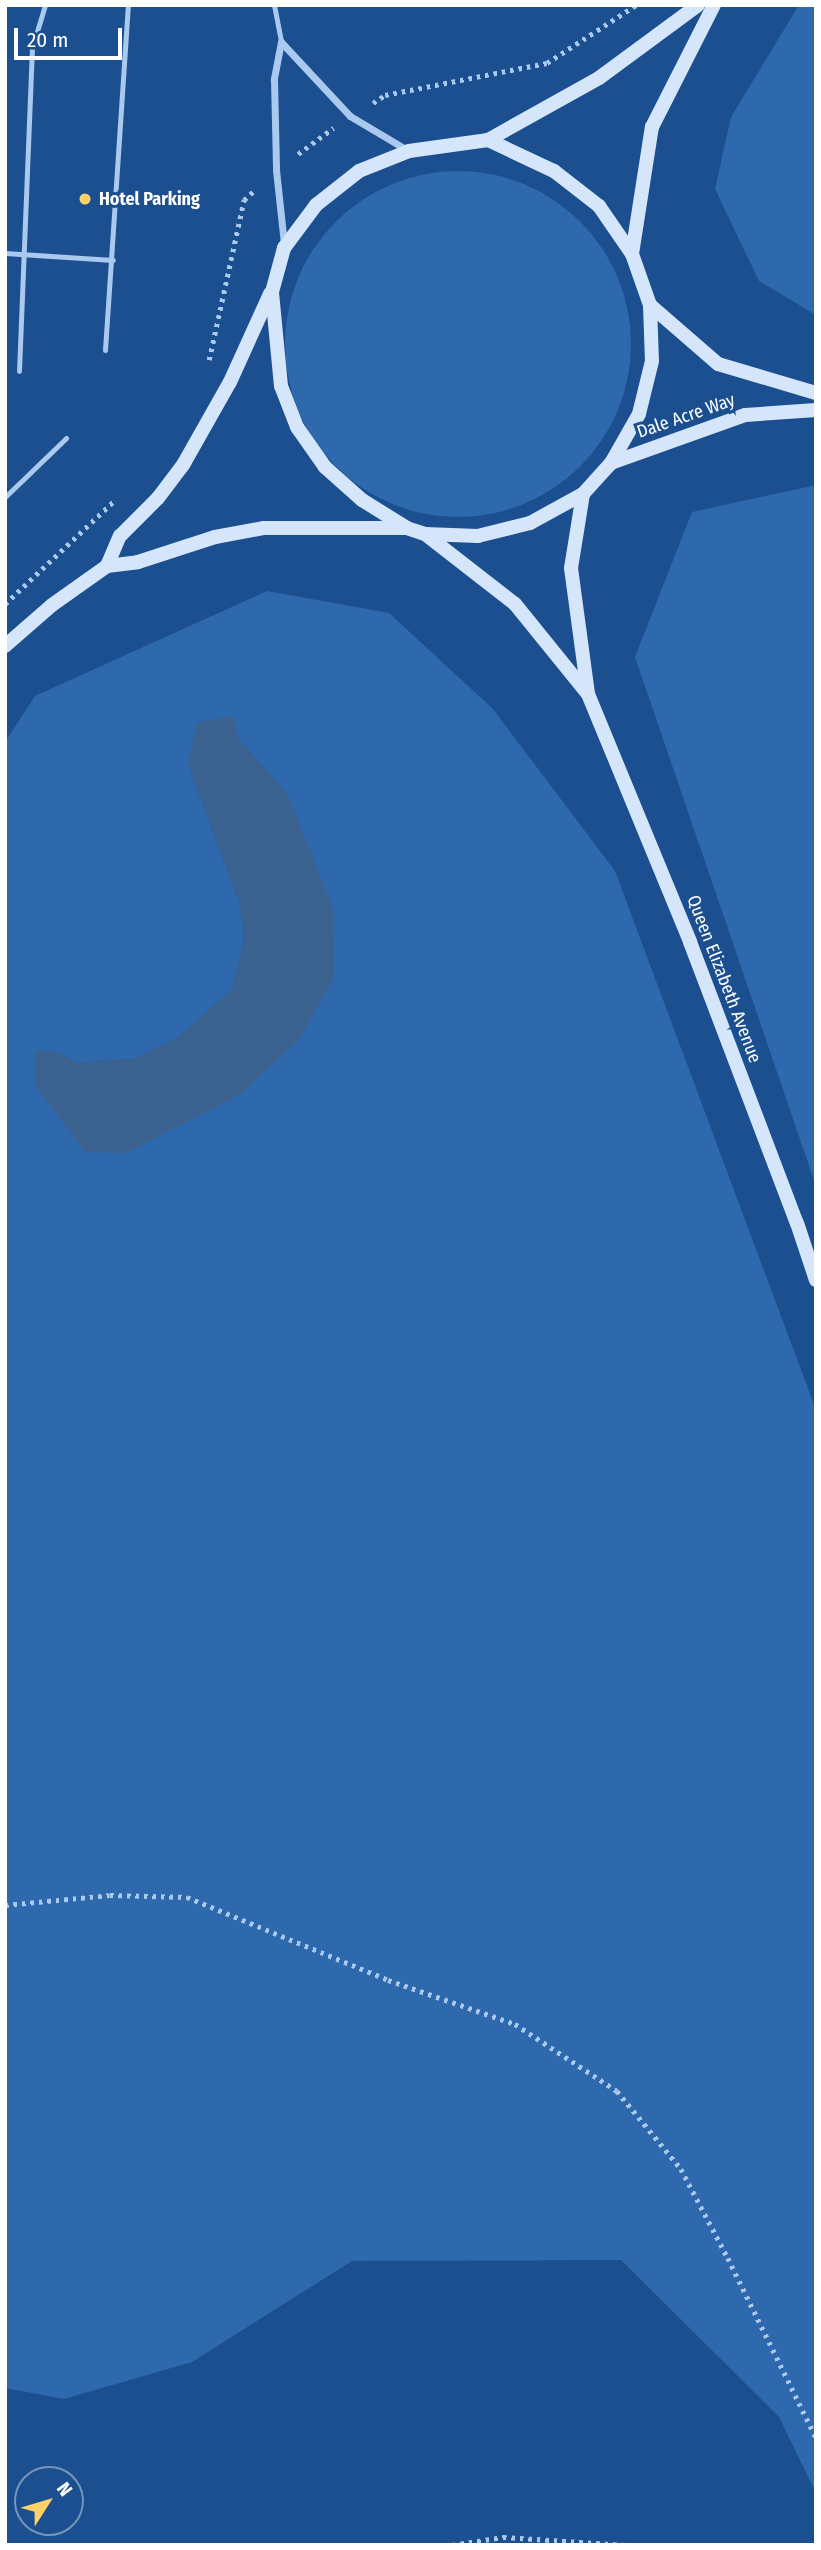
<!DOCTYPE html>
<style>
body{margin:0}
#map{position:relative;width:821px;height:2550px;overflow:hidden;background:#1b4f8f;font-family:"Fira Sans Condensed",sans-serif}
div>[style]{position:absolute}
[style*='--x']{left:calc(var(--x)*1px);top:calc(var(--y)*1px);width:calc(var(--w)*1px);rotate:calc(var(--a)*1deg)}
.green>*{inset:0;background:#2e69ad}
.round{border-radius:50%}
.water>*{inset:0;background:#3c6290}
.path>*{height:4.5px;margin-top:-2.25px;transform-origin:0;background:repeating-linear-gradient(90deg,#a9c9ee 0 3.5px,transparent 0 8.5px)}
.lane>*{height:5px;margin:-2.5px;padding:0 2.5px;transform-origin:2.5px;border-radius:2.5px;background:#a9c9ee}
.street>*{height:7px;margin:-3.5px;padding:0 3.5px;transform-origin:3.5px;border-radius:3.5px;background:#a9c9ee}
.secondary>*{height:14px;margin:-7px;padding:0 7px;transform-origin:7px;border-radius:7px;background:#d6e6fa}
.dots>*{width:19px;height:19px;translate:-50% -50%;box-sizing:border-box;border:4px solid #1b4f8f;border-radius:50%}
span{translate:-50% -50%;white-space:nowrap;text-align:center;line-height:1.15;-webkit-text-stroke:6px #1b4f8f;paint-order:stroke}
.poi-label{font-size:18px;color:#fff;font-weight:700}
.left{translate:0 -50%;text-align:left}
.street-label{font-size:18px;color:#fff}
.frame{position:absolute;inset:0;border:7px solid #fff;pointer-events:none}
.north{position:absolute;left:14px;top:2466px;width:70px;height:70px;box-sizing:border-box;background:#1b4f8f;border:2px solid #7695bc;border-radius:50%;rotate:53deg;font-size:19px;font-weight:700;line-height:28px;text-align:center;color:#fff}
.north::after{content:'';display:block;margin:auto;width:24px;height:32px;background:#ffd166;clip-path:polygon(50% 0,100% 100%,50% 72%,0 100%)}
.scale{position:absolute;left:14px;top:28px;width:108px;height:32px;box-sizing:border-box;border:4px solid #fff;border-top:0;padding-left:9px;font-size:21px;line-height:24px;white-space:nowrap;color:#fff;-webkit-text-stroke:5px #1b4f8f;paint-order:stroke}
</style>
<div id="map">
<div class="green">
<div style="clip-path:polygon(799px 5px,816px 5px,816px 315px,759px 281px,715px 189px,731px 117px)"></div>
<div class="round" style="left:285px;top:171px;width:346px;height:346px"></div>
<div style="clip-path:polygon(816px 485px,816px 1186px,635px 657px,692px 512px)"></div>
<div style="clip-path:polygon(evenodd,267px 591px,389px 613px,493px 709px,615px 871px,816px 1410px,816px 2493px,779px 2417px,621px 2260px,352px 2261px,192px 2362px,64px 2399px,5px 2388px,5px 742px,35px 696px,267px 591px,238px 739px,288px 795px,241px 1094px,36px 1061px,35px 1051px,54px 1051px,77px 1063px,134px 1059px,177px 1038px,232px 990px,245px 937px,239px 901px,188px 764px,238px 739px)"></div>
</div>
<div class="water">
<div style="clip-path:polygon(234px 716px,238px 739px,288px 795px,333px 909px,334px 977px,300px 1038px,241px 1094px,126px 1153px,85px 1152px,35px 1085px,35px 1051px,54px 1051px,77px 1063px,134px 1059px,177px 1038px,232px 990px,245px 937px,239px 901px,188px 764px,197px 723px)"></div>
</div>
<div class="path">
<div style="--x:373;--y:103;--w:14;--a:-34"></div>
<div style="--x:385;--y:95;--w:165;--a:-11.2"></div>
<div style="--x:547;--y:63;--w:106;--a:-33.1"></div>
<div style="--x:298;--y:154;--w:44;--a:-36.6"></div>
<div style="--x:209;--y:360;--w:164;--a:-77.7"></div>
<div style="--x:244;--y:200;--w:16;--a:-43"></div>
<div style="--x:5;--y:604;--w:150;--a:-43.4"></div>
<div style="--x:5;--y:1905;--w:105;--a:-5.4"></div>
<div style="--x:110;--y:1895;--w:77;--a:1.5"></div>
<div style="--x:187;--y:1897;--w:217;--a:22.4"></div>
<div style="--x:388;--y:1980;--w:134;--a:19.1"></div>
<div style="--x:515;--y:2024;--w:122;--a:33.3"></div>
<div style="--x:617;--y:2091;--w:101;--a:50.6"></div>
<div style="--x:681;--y:2169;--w:101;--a:62.2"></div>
<div style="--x:728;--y:2258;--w:200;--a:63.9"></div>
<div style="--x:452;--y:2545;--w:52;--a:-8.9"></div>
<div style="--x:503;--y:2537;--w:123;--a:3.7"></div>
</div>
<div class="lane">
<div style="--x:274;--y:5;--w:38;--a:79"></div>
<div style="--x:5;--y:253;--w:108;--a:3.7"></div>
<div style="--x:105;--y:350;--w:346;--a:-86.2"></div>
<div style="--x:19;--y:371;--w:323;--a:-87.7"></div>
<div style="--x:32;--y:48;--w:45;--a:-73.2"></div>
<div style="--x:5;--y:497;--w:85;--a:-44"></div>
</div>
<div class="street">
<div style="--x:281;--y:42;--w:38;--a:101"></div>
<div style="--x:274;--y:79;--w:91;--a:88.7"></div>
<div style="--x:276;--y:170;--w:74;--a:83.8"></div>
<div style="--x:281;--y:42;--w:101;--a:47"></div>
<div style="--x:350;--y:116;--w:66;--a:30.8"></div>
</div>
<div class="secondary">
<div style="--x:488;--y:140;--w:73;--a:25.2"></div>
<div style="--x:554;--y:171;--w:57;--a:37.9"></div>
<div style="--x:599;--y:206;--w:58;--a:55.5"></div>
<div style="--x:632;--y:254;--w:54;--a:70.6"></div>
<div style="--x:650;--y:305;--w:56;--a:88"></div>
<div style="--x:652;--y:361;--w:55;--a:103.8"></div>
<div style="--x:639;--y:414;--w:56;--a:119.7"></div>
<div style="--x:611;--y:463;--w:42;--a:132.1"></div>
<div style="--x:583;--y:494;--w:60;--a:151.3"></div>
<div style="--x:530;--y:523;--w:54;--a:166"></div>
<div style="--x:478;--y:536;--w:53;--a:-177.8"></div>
<div style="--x:425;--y:534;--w:19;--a:-162"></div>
<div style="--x:407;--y:528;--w:53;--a:-148.1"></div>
<div style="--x:362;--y:500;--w:50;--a:-138.3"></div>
<div style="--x:325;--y:467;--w:49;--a:-125"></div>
<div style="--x:297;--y:427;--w:44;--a:-111.3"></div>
<div style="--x:281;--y:386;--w:94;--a:-95.5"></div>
<div style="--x:272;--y:292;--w:46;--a:-74.7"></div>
<div style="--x:284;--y:248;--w:54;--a:-53.3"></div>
<div style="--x:316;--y:205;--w:55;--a:-38.3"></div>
<div style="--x:359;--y:171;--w:54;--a:-21.8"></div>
<div style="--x:409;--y:151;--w:80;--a:-7.9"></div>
<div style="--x:488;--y:140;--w:127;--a:-29.2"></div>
<div style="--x:599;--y:78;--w:123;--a:-36.4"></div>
<div style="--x:632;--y:254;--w:129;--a:-81.1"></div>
<div style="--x:652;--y:127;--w:137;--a:-63.1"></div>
<div style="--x:650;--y:305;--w:90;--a:40.9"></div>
<div style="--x:718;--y:364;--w:102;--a:16.5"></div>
<div style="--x:611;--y:463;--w:142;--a:-19.7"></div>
<div style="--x:745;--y:415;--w:71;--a:-4"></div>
<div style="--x:583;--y:494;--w:75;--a:99.2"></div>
<div style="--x:571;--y:568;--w:127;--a:82.3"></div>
<div style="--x:588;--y:694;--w:268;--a:67.6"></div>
<div style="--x:690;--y:942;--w:301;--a:69.2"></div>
<div style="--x:797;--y:1223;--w:60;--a:71.6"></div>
<div style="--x:425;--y:534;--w:114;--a:37.9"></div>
<div style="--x:515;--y:604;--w:114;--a:51"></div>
<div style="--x:107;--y:566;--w:33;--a:-67"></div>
<div style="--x:120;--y:536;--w:54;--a:-45"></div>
<div style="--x:158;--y:498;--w:41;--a:-52.9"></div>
<div style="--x:183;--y:465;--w:95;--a:-60.5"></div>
<div style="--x:230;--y:382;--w:97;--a:-65.6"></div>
<div style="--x:5;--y:646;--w:62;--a:-41.1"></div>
<div style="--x:52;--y:605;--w:67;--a:-35.3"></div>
<div style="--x:107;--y:566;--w:31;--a:-7"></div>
<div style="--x:138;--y:562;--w:81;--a:-18"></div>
<div style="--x:215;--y:537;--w:50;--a:-10.4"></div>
<div style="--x:264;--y:528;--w:142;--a:0"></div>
</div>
<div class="dots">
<div style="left:85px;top:199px;background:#ffd166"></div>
</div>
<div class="poi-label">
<span class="left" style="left:99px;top:199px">Hotel Parking</span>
</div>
<div class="street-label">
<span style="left:686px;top:416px;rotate:-19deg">Dale Acre Way</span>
<span style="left:724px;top:979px;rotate:69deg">Queen Elizabeth Avenue</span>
</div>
<div class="frame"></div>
<div class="north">N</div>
<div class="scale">20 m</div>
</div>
